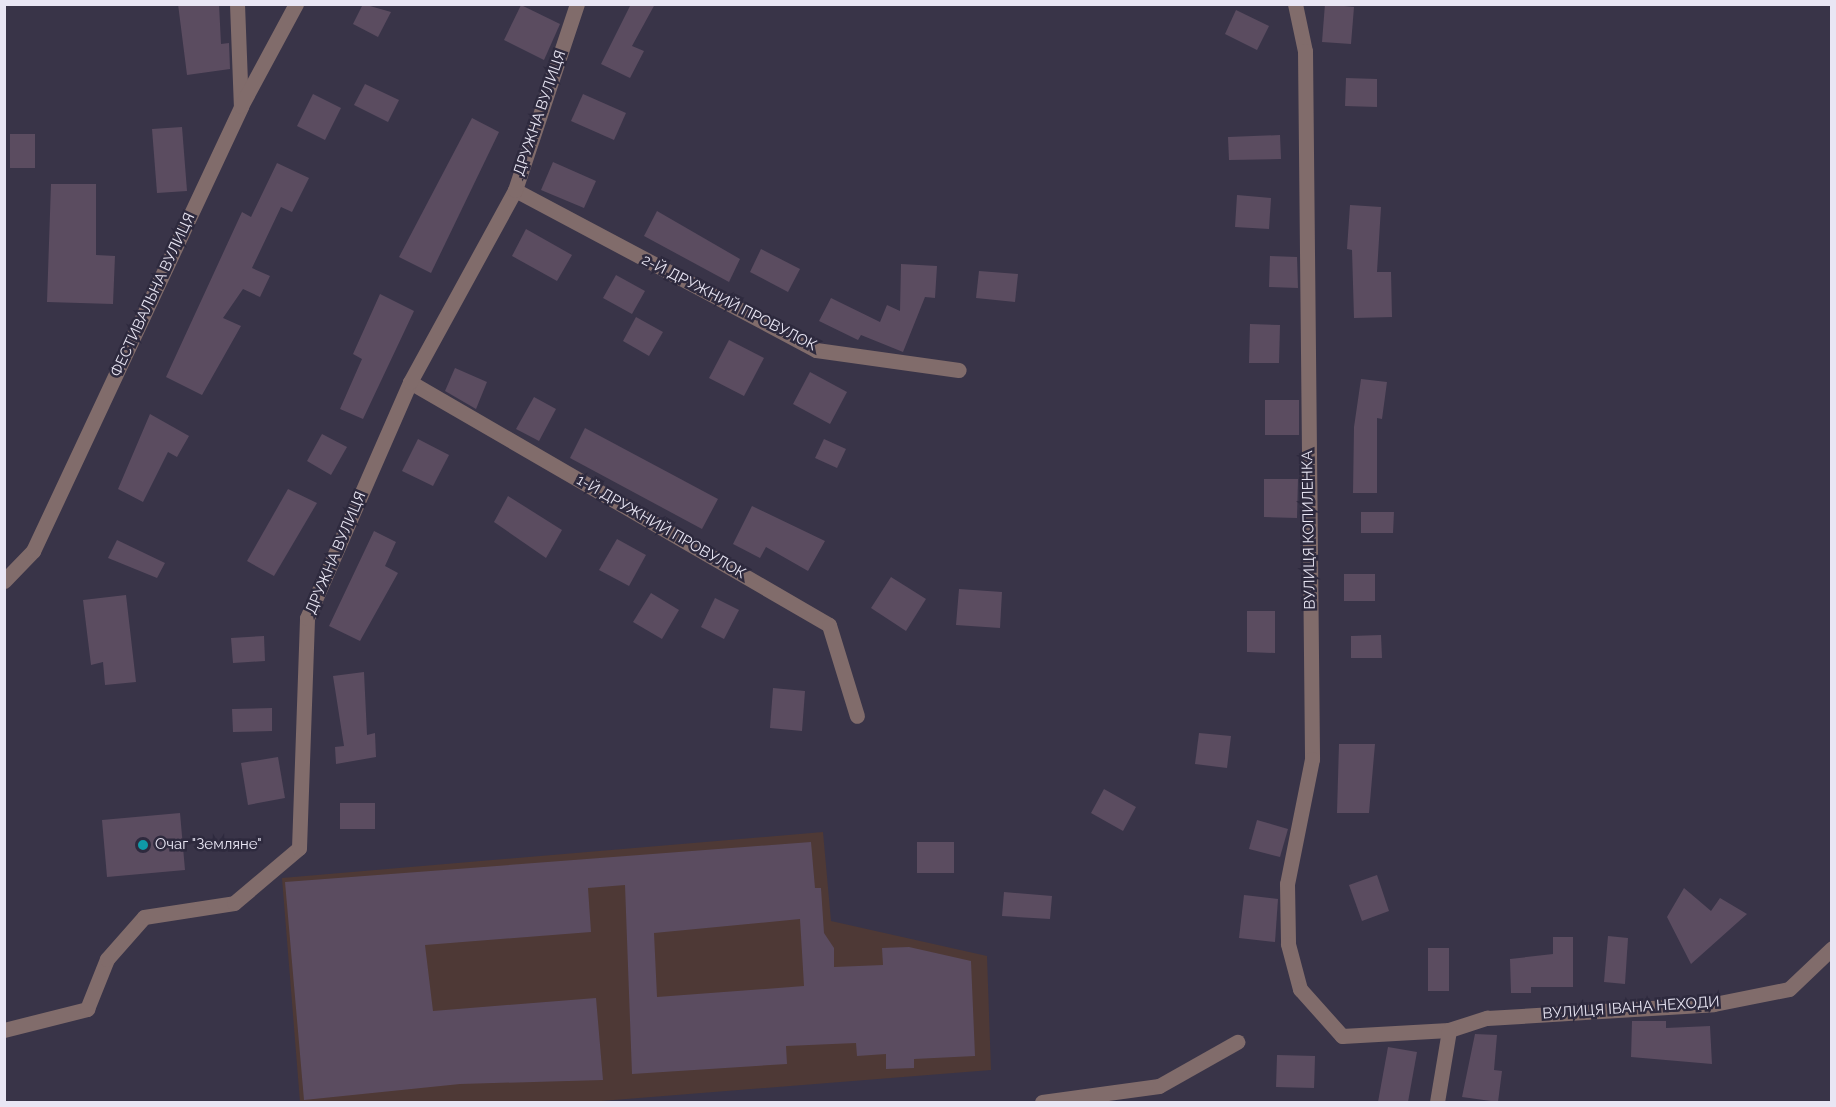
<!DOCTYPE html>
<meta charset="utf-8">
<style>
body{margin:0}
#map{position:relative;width:1836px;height:1107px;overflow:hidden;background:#393448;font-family:Raleway,sans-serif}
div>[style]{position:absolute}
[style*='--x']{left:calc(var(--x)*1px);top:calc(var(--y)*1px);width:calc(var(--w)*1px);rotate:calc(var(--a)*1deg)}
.industrial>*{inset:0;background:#4e3936}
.building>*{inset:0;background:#5b4c60}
.street>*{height:15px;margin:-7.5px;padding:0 7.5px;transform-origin:7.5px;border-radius:7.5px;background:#816c6b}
.dots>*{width:16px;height:16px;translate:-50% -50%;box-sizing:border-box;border:3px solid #2e2a3e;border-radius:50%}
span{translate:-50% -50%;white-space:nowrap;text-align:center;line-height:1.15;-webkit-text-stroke:5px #2e2a3e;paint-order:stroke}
.street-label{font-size:15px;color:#e9e6f4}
.poi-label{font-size:15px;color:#e9e6f4}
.left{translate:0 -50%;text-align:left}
.frame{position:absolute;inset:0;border:6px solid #e9e6f4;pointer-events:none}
</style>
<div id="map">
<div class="industrial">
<div style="clip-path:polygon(823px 832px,831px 921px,987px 956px,991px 1070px,589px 1102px,300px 1102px,282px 878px)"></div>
</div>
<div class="building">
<div style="clip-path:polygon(178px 4px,219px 4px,221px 44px,229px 43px,230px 69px,187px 75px)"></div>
<div style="clip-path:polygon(363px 4px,391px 12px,378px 37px,353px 24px)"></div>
<div style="clip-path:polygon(631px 4px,655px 4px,632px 46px,644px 51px,630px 78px,601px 64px)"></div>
<div style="clip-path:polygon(1325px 4px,1354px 7px,1351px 44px,1322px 42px)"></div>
<div style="clip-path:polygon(521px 5px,560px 24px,544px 60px,504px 40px)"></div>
<div style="clip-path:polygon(1236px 10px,1269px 26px,1257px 50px,1225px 34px)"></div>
<div style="clip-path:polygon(1346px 78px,1377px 79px,1377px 107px,1345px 106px)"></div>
<div style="clip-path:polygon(365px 84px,399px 100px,388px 122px,354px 105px)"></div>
<div style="clip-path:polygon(313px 94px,341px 108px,325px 140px,297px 126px)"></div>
<div style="clip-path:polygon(583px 94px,626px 113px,614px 140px,571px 121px)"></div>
<div style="clip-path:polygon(472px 118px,499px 132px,431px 273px,399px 257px)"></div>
<div style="clip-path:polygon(182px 127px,187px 191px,157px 193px,152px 129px)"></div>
<div style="clip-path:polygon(10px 134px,35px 134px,35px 168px,10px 168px)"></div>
<div style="clip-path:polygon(1280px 135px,1281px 159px,1229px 160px,1228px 137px)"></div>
<div style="clip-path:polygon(553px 162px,596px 181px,584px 208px,541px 190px)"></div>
<div style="clip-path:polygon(277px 163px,309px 178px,292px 212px,281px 207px,252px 268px,270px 276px,260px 297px,243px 289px,223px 318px,241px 326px,202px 395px,166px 377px,242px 212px,251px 217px)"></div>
<div style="clip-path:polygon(51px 184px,96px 184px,96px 255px,115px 256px,113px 304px,47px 302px)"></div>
<div style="clip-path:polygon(1237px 195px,1271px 198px,1269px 229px,1235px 227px)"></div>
<div style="clip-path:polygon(1350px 205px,1381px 207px,1377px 272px,1391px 272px,1392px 317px,1354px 318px,1352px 250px,1347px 249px)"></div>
<div style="clip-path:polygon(657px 211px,740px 259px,729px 282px,644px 236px)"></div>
<div style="clip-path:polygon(526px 229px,572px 255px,557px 281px,512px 256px)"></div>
<div style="clip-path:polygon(761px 249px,800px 269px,788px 292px,750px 272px)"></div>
<div style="clip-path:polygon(1270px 256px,1297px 257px,1298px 288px,1269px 287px)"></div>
<div style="clip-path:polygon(901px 264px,937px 266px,935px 298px,925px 297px,903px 352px,861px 335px,858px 340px,819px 321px,831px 298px,880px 322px,887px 305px,900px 311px)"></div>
<div style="clip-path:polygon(979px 271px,1018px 274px,1015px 302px,976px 298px)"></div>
<div style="clip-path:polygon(616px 275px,645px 291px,632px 314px,603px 298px)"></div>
<div style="clip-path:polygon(380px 294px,414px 311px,363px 419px,340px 409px,362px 359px,353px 354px)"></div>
<div style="clip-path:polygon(636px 317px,663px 332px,649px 356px,623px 341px)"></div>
<div style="clip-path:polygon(1250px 324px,1280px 325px,1279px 363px,1249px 363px)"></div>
<div style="clip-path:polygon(729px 340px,764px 358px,744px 396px,709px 378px)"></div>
<div style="clip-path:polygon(455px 368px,487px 382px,476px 409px,445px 391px)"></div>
<div style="clip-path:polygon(810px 372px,847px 392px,830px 424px,793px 404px)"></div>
<div style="clip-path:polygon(1361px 379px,1387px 382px,1382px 419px,1377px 418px,1377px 493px,1353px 493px,1354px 427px)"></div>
<div style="clip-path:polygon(534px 397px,556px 409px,539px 441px,516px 429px)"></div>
<div style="clip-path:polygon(1265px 400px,1299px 400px,1299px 435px,1265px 435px)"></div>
<div style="clip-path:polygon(150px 414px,189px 436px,177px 457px,168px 452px,143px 502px,118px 489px)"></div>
<div style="clip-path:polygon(585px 428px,718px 499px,702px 529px,570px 458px)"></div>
<div style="clip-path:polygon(322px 434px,347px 447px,331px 475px,307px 461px)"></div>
<div style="clip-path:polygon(418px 439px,449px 455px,433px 486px,402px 471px)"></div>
<div style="clip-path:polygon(824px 439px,846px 449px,837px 468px,815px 458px)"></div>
<div style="clip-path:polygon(1264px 479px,1298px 479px,1297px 518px,1264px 517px)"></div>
<div style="clip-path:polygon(288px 489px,317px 503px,274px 576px,247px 561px)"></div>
<div style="clip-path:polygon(508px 496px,562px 530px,546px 558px,494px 522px)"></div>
<div style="clip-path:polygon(752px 506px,825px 541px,808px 571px,766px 547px,760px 558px,733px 544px)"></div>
<div style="clip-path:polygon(1361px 512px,1394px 512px,1393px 533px,1361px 533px)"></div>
<div style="clip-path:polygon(374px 531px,396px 542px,385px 566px,398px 573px,360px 641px,329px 626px)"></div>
<div style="clip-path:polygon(617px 539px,646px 555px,629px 586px,599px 570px)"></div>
<div style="clip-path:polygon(117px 540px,165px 563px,157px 578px,108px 558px)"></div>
<div style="clip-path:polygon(1344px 574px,1375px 574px,1375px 601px,1344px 601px)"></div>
<div style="clip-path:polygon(891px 577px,926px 599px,906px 631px,871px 608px)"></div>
<div style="clip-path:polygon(959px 589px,1002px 592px,1000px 628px,956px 625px)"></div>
<div style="clip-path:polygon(651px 593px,679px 610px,662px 639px,633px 622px)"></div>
<div style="clip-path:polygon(126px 595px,136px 682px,105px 685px,103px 662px,91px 665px,83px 600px)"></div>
<div style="clip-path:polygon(715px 598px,739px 610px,724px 639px,701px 627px)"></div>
<div style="clip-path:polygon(1247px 611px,1275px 611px,1275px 653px,1247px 652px)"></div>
<div style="clip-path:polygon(1381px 635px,1382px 658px,1351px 658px,1351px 636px)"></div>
<div style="clip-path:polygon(264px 636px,265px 661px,233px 663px,231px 638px)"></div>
<div style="clip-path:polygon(364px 672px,367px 735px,375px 733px,376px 757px,336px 764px,335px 747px,344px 746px,333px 676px)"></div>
<div style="clip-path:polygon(773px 688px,805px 691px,802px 731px,770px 728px)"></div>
<div style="clip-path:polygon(272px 708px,272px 731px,233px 732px,232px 709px)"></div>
<div style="clip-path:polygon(1199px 733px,1231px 736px,1227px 768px,1195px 764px)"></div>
<div style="clip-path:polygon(1339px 744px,1375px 744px,1369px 813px,1337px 813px)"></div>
<div style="clip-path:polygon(278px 757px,285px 798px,248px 805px,241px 763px)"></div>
<div style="clip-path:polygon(1104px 789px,1136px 807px,1123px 831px,1091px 813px)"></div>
<div style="clip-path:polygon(340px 803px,375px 803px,375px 829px,340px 829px)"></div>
<div style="clip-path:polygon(180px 813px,185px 870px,107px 877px,102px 820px)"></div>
<div style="clip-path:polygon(1257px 820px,1288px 829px,1280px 857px,1249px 849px)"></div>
<div style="clip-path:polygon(evenodd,811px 842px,815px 888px,821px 888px,824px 933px,834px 948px,834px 967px,883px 965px,882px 948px,909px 947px,971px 961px,975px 1056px,914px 1059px,914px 1068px,886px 1069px,886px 1054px,857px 1056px,856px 1043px,786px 1046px,787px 1064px,632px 1074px,625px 885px,588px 888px,591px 932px,425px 945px,433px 1011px,596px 998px,603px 1080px,460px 1084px,304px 1100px,285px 882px,811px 842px,800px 919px,804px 986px,657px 997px,654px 933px,800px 919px)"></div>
<div style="clip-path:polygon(917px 842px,954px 842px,954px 873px,917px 873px)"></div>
<div style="clip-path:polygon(1377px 875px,1389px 911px,1362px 921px,1349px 885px)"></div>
<div style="clip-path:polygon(1684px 888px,1711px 911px,1720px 898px,1747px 914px,1691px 964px,1667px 917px)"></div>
<div style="clip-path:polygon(1004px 892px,1052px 896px,1050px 919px,1002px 916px)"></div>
<div style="clip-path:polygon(1244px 895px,1278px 899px,1275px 942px,1239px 938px)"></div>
<div style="clip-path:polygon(1608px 936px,1628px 938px,1625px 984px,1604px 982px)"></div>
<div style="clip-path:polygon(1553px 937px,1573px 937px,1573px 987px,1531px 987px,1531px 993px,1511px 993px,1510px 959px,1553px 954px)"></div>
<div style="clip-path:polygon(1428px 948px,1449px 948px,1449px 991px,1428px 991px)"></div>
<div style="clip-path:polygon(1632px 1021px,1666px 1021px,1666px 1028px,1710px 1026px,1712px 1064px,1631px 1057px)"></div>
<div style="clip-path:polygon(1475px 1034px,1497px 1035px,1494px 1070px,1502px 1071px,1498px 1102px,1462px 1097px)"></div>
<div style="clip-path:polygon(1388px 1047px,1417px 1052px,1408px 1102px,1378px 1102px)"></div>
<div style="clip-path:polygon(1277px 1055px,1315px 1056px,1314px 1088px,1276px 1087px)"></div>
</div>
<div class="street">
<div style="--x:237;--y:4;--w:102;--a:87.8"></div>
<div style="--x:1295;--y:4;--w:48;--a:78"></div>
<div style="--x:1305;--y:51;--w:708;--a:89.43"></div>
<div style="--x:1312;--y:759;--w:127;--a:101.3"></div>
<div style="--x:1287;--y:884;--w:60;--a:89"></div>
<div style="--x:1288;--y:944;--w:47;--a:75.1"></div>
<div style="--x:1300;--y:989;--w:63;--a:48.2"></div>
<div style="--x:1342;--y:1036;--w:107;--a:-3.2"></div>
<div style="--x:1449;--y:1030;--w:40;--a:-18"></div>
<div style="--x:1487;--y:1018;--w:227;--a:-3.5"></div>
<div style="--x:1714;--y:1004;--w:76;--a:-11.3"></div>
<div style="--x:1789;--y:989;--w:59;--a:-43.6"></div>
<div style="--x:515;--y:190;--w:341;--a:28"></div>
<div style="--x:816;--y:350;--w:144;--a:8"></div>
<div style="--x:410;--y:382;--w:484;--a:30.1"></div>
<div style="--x:829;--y:625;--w:95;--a:72.9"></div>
<div style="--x:4;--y:581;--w:42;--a:-46"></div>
<div style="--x:33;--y:551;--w:491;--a:-64.9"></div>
<div style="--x:241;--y:106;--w:116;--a:-61.7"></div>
<div style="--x:4;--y:1030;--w:86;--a:-14.2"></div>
<div style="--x:87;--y:1009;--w:54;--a:-68.2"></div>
<div style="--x:107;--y:959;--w:56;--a:-48.6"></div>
<div style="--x:144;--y:917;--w:91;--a:-8.8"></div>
<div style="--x:234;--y:903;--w:85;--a:-40.2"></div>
<div style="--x:299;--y:848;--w:230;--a:-88"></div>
<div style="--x:307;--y:618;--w:257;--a:-66.4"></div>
<div style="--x:410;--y:382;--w:219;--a:-61.3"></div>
<div style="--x:515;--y:190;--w:196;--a:-71.6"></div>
<div style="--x:1042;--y:1102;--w:118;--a:-7.8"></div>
<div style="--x:1159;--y:1086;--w:90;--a:-29.4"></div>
<div style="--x:1437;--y:1102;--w:73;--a:-80.5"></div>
</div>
<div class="dots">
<div style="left:143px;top:845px;background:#0f9aa8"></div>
</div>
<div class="street-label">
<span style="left:540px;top:113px;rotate:-71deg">ДРУЖНА ВУЛИЦЯ</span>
<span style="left:153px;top:295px;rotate:-65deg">ФЕСТИВАЛЬНА ВУЛИЦЯ</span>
<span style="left:729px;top:303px;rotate:27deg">2-Й ДРУЖНИЙ ПРОВУЛОК</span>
<span style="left:661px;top:527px;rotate:30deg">1-Й ДРУЖНИЙ ПРОВУЛОК</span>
<span style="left:1309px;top:530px;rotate:-91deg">ВУЛИЦЯ КОПИЛЕНКА</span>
<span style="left:336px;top:553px;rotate:-67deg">ДРУЖНА ВУЛИЦЯ</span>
<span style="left:1631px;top:1008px;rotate:-4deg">ВУЛИЦЯ ІВАНА НЕХОДИ</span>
</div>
<div class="poi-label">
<span class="left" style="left:155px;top:845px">Очаг "Земляне"</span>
</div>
<div class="frame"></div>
</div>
